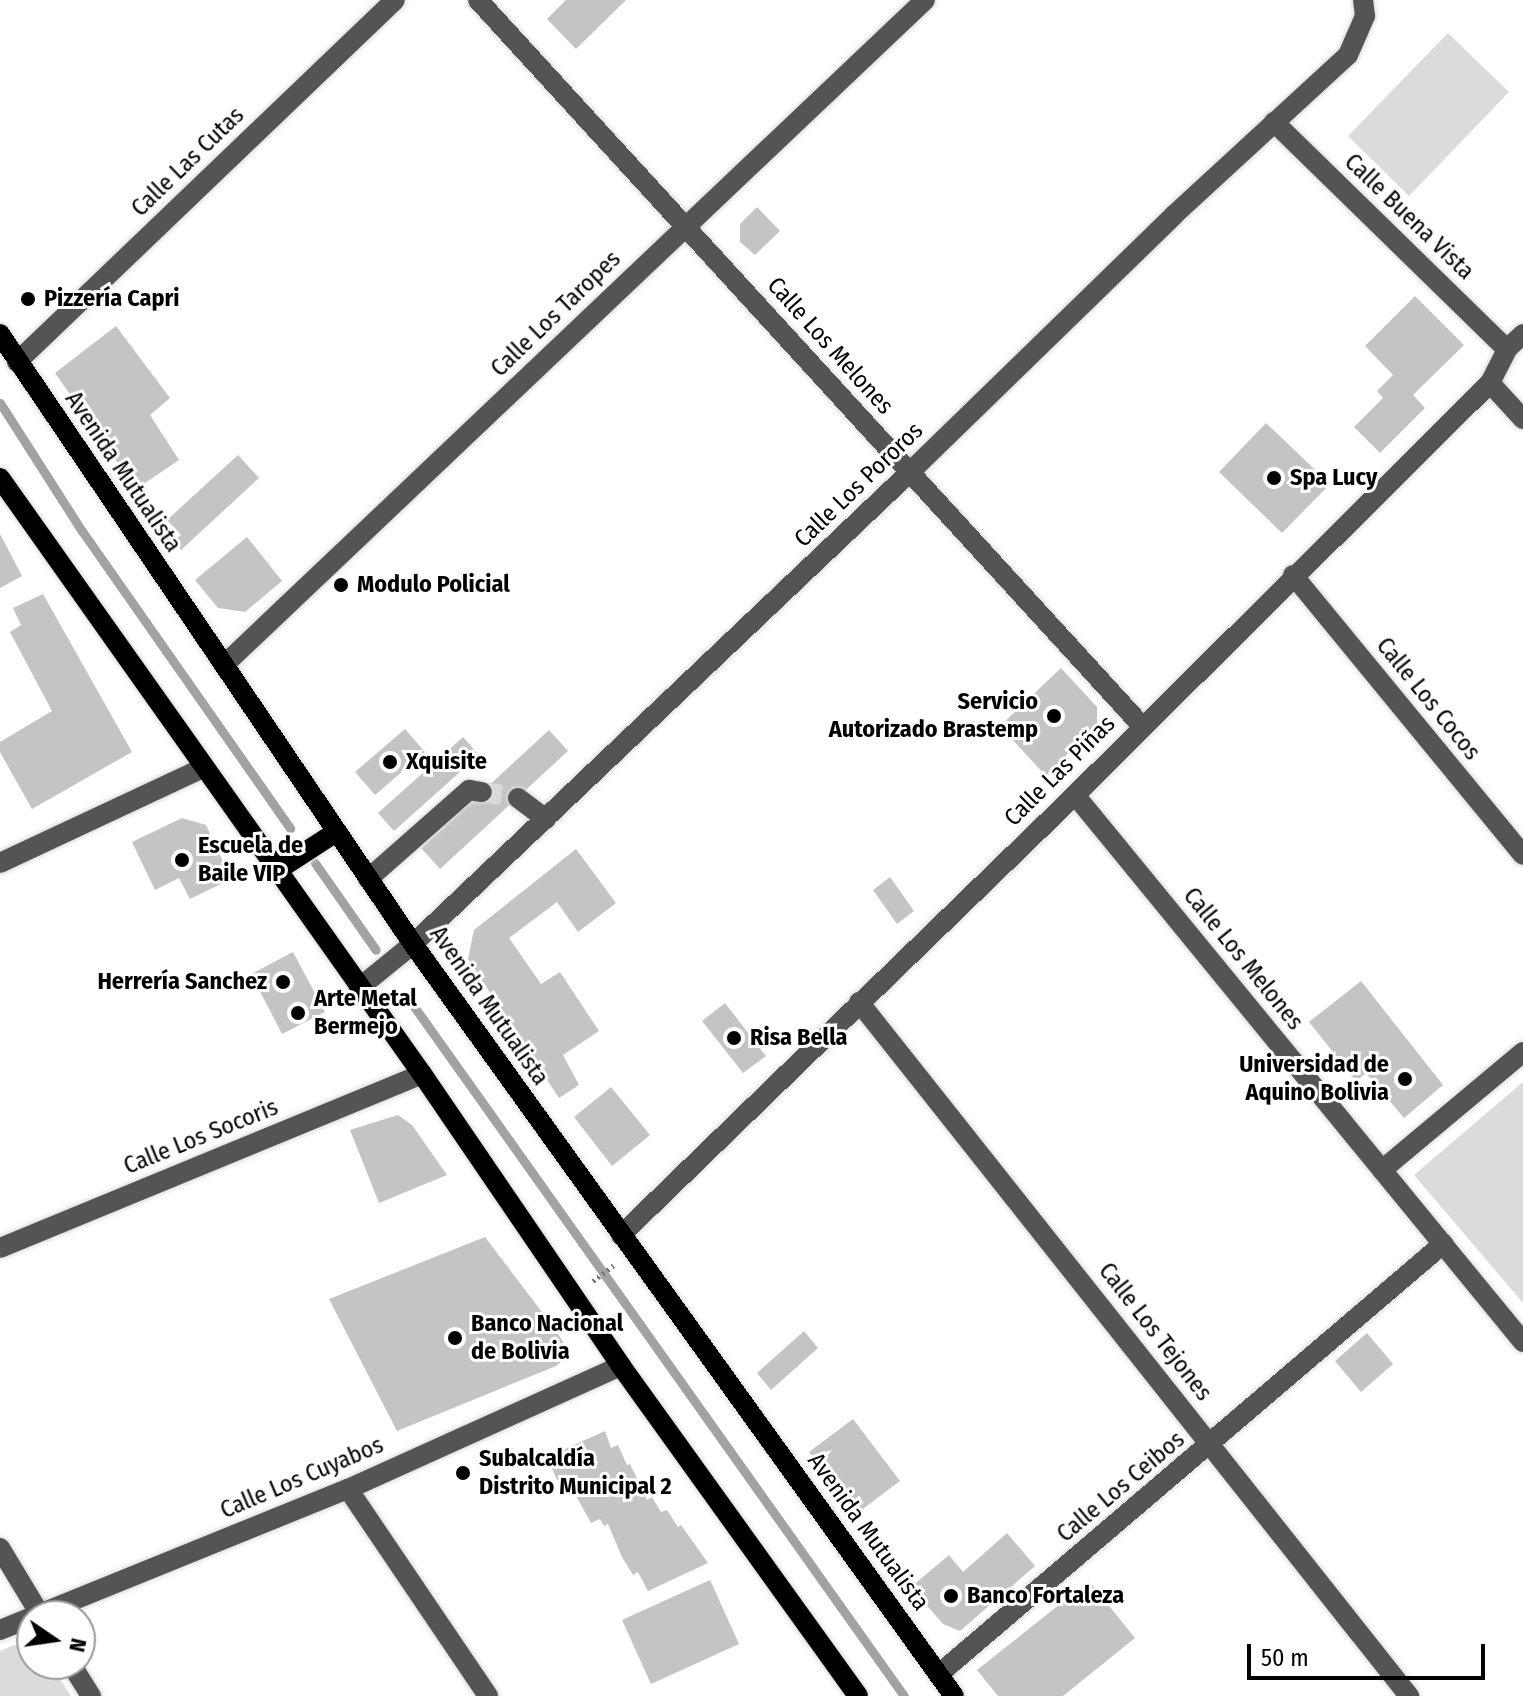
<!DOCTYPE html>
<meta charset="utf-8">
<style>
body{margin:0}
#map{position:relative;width:1523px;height:1696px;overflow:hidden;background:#fff;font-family:"Fira Sans Condensed",sans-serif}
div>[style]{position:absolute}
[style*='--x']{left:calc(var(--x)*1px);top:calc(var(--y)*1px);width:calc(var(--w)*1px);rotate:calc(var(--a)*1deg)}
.green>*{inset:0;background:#dbdbdb}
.stream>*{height:9px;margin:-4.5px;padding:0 4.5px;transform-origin:4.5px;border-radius:4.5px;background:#a2a2a2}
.building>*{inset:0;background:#c4c4c4}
.minor-tunnel>*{height:20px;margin-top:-10px;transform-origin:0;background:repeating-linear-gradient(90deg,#d9d9d9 0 20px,transparent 0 30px)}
.path>*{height:5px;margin-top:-2.5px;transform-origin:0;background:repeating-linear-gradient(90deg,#767676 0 2px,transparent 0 6px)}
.roads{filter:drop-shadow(0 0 2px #dbdbdb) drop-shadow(0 0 2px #dbdbdb)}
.minor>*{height:20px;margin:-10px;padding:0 10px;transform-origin:10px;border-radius:10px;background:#545454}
.major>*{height:20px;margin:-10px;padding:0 10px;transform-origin:10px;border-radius:10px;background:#000}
.dots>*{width:22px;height:22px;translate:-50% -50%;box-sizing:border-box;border:4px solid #fff;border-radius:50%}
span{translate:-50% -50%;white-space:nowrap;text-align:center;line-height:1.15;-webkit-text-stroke:6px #fff;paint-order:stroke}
.street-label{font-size:24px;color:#000}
.poi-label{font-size:24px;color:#000;font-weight:700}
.left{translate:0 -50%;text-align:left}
.right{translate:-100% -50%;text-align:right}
.north{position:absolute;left:16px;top:1600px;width:80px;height:80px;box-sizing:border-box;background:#fff;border:2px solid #999;border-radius:50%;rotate:103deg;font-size:22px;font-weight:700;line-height:32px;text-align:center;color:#000}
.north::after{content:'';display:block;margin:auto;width:28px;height:36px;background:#000;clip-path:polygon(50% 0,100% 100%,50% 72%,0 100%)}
.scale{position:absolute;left:1247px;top:1644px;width:238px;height:36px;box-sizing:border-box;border:4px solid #000;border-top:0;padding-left:10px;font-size:24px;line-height:28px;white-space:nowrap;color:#000;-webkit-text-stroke:6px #fff;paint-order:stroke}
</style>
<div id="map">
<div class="green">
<div style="clip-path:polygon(1448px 33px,1509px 92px,1409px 196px,1348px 136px)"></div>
<div style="clip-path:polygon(1523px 1082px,1523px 1303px,1414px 1175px)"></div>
<div style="clip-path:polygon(14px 1645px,32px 1649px,32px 1664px,50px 1664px,71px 1696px,0 1696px,0 1651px)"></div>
</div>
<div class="stream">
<div style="--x:0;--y:403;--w:152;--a:57.4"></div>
<div style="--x:82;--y:531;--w:363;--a:55"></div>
<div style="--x:315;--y:863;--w:106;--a:55"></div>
<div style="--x:408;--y:998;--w:856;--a:54.6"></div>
</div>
<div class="building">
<div style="clip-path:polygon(566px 0,626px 0,576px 49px,547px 19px)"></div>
<div style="clip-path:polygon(757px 207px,780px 231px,755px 255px,740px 242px,740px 224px)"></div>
<div style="clip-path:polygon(1415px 296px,1464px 345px,1413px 395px,1425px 408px,1380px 453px,1354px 427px,1383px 398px,1377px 391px,1393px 375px,1365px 346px)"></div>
<div style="clip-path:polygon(116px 326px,170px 398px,150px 415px,179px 460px,136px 489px,55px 373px)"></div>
<div style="clip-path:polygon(1266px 423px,1330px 484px,1282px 533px,1219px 472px)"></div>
<div style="clip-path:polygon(238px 455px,259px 478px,181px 550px,173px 542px,181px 535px,167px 520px)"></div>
<div style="clip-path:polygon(0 534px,22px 576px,0 588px)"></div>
<div style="clip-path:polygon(247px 537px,282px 581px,245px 612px,218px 608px,195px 580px)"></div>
<div style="clip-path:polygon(43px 594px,132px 752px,32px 809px,0 752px,0 742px,52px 711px,10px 632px,21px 625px,13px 608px)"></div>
<div style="clip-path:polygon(1061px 668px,1097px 707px,1097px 724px,1046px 776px,1000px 726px)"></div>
<div style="clip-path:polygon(405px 729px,425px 752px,375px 795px,355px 772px)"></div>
<div style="clip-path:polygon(549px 730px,568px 751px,440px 869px,421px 848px)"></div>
<div style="clip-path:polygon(463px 737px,479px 755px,394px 831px,378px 813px)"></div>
<div style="clip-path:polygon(182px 818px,206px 825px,231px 879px,190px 899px,179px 878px,155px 890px,132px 842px)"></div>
<div style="clip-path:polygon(576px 849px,616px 903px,578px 932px,557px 902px,509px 938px,541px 984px,560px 972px,599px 1031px,563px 1055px,579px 1085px,559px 1098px,468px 959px,474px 930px)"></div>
<div style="clip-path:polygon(890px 877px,914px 911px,897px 924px,873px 890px)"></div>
<div style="clip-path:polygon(293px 952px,325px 1012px,282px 1034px,251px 974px)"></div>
<div style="clip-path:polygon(1361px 981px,1443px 1085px,1404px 1118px,1366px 1073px,1356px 1081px,1309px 1022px)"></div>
<div style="clip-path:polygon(725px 1003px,766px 1056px,743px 1073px,702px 1021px)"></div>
<div style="clip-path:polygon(611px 1087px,650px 1135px,612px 1166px,574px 1117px)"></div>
<div style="clip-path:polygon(398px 1115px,412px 1125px,447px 1175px,379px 1203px,350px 1130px)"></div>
<div style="clip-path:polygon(485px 1237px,557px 1332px,565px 1345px,566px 1358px,556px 1366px,397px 1431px,329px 1299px)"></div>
<div style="clip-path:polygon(804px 1331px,818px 1348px,771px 1390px,757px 1373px)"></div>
<div style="clip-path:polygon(1367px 1333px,1393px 1364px,1361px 1392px,1335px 1361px)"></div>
<div style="clip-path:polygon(853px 1419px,900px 1481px,856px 1514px,809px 1452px)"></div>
<div style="clip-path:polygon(605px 1431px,611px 1448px,618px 1445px,627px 1465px,630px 1464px,647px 1500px,652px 1497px,661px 1512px,667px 1510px,678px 1527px,681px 1525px,708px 1563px,648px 1591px,638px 1572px,633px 1575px,622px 1557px,608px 1524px,604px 1526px,600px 1519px,591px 1523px,575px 1494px,570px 1496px,562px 1478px,557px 1480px,547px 1457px)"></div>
<div style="clip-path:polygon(1007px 1533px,1035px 1566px,960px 1631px,943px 1624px,911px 1587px,949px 1555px,963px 1572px)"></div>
<div style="clip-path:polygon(710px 1580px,739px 1644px,651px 1684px,622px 1620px)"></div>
<div style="clip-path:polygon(1089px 1581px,1135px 1638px,1063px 1696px,998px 1696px,977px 1670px)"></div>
</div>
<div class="minor-tunnel">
<div style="--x:482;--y:792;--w:36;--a:9"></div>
</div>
<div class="path">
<div style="--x:593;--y:1281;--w:26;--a:-37"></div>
</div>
<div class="roads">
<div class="minor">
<div style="--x:478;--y:0;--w:985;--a:47.55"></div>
<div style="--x:1274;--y:122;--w:325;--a:44.3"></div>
<div style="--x:17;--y:362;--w:523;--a:-43.76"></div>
<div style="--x:1490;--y:383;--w:49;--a:47.5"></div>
<div style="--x:1293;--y:575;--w:362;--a:50.6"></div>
<div style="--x:224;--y:665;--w:966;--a:-43.49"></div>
<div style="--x:1075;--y:795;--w:707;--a:50.68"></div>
<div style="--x:518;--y:798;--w:35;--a:37"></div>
<div style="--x:0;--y:863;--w:224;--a:-25.1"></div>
<div style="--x:368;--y:879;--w:135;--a:-41.4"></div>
<div style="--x:469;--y:790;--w:13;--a:9"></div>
<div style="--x:359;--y:988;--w:70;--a:-39.2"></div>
<div style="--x:413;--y:944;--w:685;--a:-43.52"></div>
<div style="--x:910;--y:472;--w:368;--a:-44.2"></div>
<div style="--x:1174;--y:215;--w:236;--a:-42.6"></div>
<div style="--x:1348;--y:55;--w:43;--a:-66.4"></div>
<div style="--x:1365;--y:16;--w:16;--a:-97"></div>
<div style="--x:859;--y:1002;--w:886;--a:51.6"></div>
<div style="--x:1382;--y:1170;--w:184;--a:-39.9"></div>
<div style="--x:621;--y:1235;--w:632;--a:-44.1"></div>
<div style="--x:1075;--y:795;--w:585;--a:-44.79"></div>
<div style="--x:1490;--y:383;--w:38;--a:-63"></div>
<div style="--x:1507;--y:349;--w:22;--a:-43"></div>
<div style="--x:0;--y:1248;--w:456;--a:-22.4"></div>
<div style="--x:348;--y:1489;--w:250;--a:55.9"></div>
<div style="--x:0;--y:1548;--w:79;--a:58.9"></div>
<div style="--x:0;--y:1630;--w:375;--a:-22.1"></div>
<div style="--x:348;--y:1489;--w:299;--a:-24.3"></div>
<div style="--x:71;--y:1664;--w:38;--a:58"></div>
<div style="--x:939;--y:1674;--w:663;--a:-40.47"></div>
</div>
<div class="major">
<div style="--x:0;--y:334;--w:737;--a:55.9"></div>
<div style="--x:413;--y:944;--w:926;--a:54.27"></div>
<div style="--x:0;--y:478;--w:730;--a:54.7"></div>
<div style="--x:422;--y:1074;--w:353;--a:55.7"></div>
<div style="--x:621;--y:1366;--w:406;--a:54.3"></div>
<div style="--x:276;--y:871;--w:72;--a:-33"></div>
</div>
</div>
<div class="dots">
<div style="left:28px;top:299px;background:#000"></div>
<div style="left:1274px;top:478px;background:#000"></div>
<div style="left:341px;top:585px;background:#000"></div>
<div style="left:1054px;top:716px;background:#000"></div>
<div style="left:390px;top:762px;background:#000"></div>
<div style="left:182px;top:860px;background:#000"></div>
<div style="left:283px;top:982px;background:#000"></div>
<div style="left:298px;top:1013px;background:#000"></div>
<div style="left:734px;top:1038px;background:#000"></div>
<div style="left:1405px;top:1079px;background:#000"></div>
<div style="left:455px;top:1338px;background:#000"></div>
<div style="left:463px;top:1473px;background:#000"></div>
<div style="left:951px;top:1596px;background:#000"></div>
</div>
<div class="street-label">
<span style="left:188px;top:162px;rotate:-44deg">Calle Las Cutas</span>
<span style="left:1409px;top:217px;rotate:44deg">Calle Buena Vista</span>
<span style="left:556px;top:314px;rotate:-44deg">Calle Los Taropes</span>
<span style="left:830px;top:346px;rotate:48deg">Calle Los Melones</span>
<span style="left:123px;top:472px;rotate:56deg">Avenida Mutualista</span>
<span style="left:859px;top:485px;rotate:-44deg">Calle Los Pororos</span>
<span style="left:1428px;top:699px;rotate:51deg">Calle Los Cocos</span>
<span style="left:1060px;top:771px;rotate:-45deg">Calle Las Piñas</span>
<span style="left:1243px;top:959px;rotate:51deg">Calle Los Melones</span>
<span style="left:489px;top:1006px;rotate:55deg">Avenida Mutualista</span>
<span style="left:201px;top:1137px;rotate:-22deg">Calle Los Socoris</span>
<span style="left:1155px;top:1332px;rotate:52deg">Calle Los Tejones</span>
<span style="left:302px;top:1478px;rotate:-23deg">Calle Los Cuyabos</span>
<span style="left:1121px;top:1487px;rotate:-40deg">Calle Los Ceibos</span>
<span style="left:868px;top:1532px;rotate:54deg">Avenida Mutualista</span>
</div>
<div class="poi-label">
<span class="left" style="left:44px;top:299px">Pizzería Capri</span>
<span class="left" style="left:1290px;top:478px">Spa Lucy</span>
<span class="left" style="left:357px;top:585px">Modulo Policial</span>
<span class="right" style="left:1038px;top:716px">Servicio<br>Autorizado Brastemp</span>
<span class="left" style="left:406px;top:762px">Xquisite</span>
<span class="left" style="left:198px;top:860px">Escuela de<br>Baile VIP</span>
<span class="right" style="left:267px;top:982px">Herrería Sanchez</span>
<span class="left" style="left:314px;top:1013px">Arte Metal<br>Bermejo</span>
<span class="left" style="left:750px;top:1038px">Risa Bella</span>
<span class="right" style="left:1389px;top:1079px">Universidad de<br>Aquino Bolivia</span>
<span class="left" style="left:471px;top:1338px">Banco Nacional<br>de Bolivia</span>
<span class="left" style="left:479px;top:1473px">Subalcaldía<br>Distrito Municipal 2</span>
<span class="left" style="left:967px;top:1596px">Banco Fortaleza</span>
</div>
<div class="north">N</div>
<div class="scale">50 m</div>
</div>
